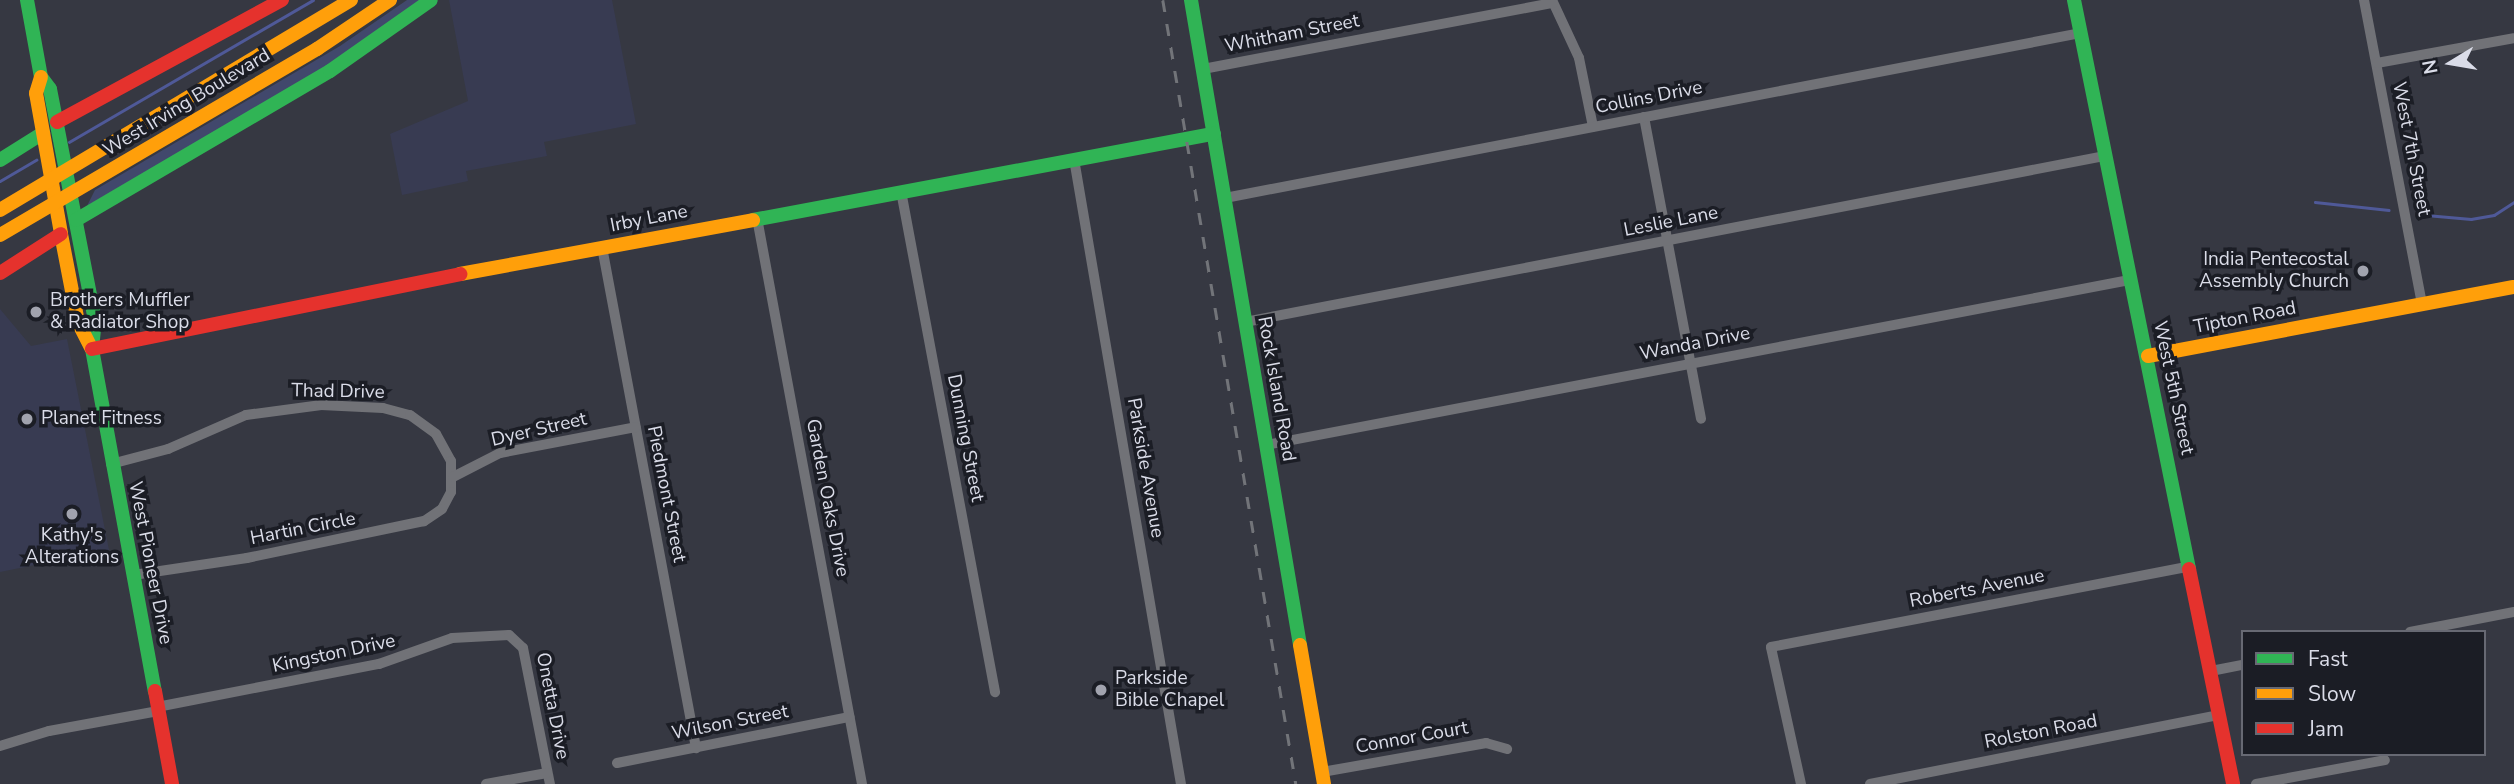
<!DOCTYPE html>
<style>
body{margin:0}
#map{position:relative;width:2514px;height:784px;overflow:hidden;background:#363842;font-family:"Nunito Sans",sans-serif}
div>[style]{position:absolute}
[style*='--x']{left:calc(var(--x)*1px);top:calc(var(--y)*1px);width:calc(var(--w)*1px);rotate:calc(var(--a)*1deg)}
.built>*{inset:0;background:#383b52}
.green>*{inset:0;background:#41486c}
.stream>*{height:2.5px;margin:-1.25px;padding:0 1.25px;transform-origin:1.25px;border-radius:1.25px;background:#4f5998}
.street>*{height:10px;margin:-5px;padding:0 5px;transform-origin:5px;border-radius:5px;background:#717277}
.fast>*{height:14px;margin:-7px;padding:0 7px;transform-origin:7px;border-radius:7px;background:#30b455}
.slow>*{height:14px;margin:-7px;padding:0 7px;transform-origin:7px;border-radius:7px;background:#ff9f0a}
.jam>*{height:14px;margin:-7px;padding:0 7px;transform-origin:7px;border-radius:7px;background:#e5322d}
.rail>*{height:2.5px;margin-top:-1.25px;transform-origin:0;background:repeating-linear-gradient(90deg,#727479 0 12px,transparent 0 24px)}
.dots>*{width:19px;height:19px;translate:-50% -50%;box-sizing:border-box;border:4px solid #1b1d25;border-radius:50%}
span{translate:-50% -50%;white-space:nowrap;text-align:center;line-height:1.15;-webkit-text-stroke:7px #1b1d25;paint-order:stroke}
.street-label{font-size:19px;color:#dadce8}
.poi-label{font-size:19px;color:#dadce8}
.right{translate:-100% -50%;text-align:right}
.left{translate:0 -50%;text-align:left}
.legend{position:absolute;left:2241px;top:630px;width:245px;height:126px;box-sizing:border-box;background:#1b1d25;border:2px solid #676973;margin:0;padding:9px 12px;list-style:none;font-size:21px;color:#dadce8}
.legend li{display:flex;align-items:center;gap:14px;height:35px}
.legend b{width:35px;border:2px solid #676973}
.north{position:absolute;left:2416px;top:28px;width:70px;height:70px;-webkit-text-stroke:5px #1b1d25;paint-order:stroke;rotate:259deg;font-size:19px;font-weight:700;line-height:28px;text-align:center;color:#dadce8}
.north::after{content:'';display:block;margin:auto;width:24px;height:32px;background:#dadce8;clip-path:polygon(50% 0,100% 100%,50% 72%,0 100%)}
</style>
<div id="map">
<div class="built">
<div style="clip-path:polygon(449px 0,612px 0,636px 124px,544px 142px,547px 156px,466px 171px,468px 181px,402px 195px,390px 134px,468px 101px)"></div>
<div style="clip-path:polygon(0 309px,31px 346px,67px 339px,109px 550px,0 572px)"></div>
</div>
<div class="green">
<div style="clip-path:polygon(407px 0,424px 0,339px 60px,87px 206px,95px 190px,340px 46px)"></div>
</div>
<div class="stream">
<div style="--x:69;--y:142;--w:282;--a:-30.2"></div>
<div style="--x:0;--y:181;--w:42;--a:-30.3"></div>
<div style="--x:2315;--y:202;--w:74;--a:6.2"></div>
<div style="--x:2426;--y:215;--w:45;--a:5.1"></div>
<div style="--x:2471;--y:219;--w:23;--a:-10"></div>
<div style="--x:2494;--y:215;--w:24;--a:-33"></div>
</div>
<div class="street">
<div style="--x:1552;--y:0;--w:64;--a:65"></div>
<div style="--x:1579;--y:58;--w:70;--a:78.5"></div>
<div style="--x:2364;--y:0;--w:309;--a:79.2"></div>
<div style="--x:2377;--y:63;--w:139;--a:-10.3"></div>
<div style="--x:1203;--y:69;--w:356;--a:-10.7"></div>
<div style="--x:1644;--y:117;--w:307;--a:79.3"></div>
<div style="--x:1074;--y:159;--w:634;--a:80.29"></div>
<div style="--x:901;--y:191;--w:510;--a:79.37"></div>
<div style="--x:1225;--y:198;--w:872;--a:-10.91"></div>
<div style="--x:757;--y:218;--w:576;--a:79.49"></div>
<div style="--x:602;--y:247;--w:510;--a:79.37"></div>
<div style="--x:1245;--y:322;--w:876;--a:-10.93"></div>
<div style="--x:1266;--y:445;--w:879;--a:-10.82"></div>
<div style="--x:111;--y:464;--w:59;--a:-14.7"></div>
<div style="--x:168;--y:449;--w:85;--a:-23.6"></div>
<div style="--x:246;--y:415;--w:76;--a:-7.6"></div>
<div style="--x:321;--y:405;--w:62;--a:2.8"></div>
<div style="--x:383;--y:408;--w:28;--a:15"></div>
<div style="--x:410;--y:415;--w:32;--a:36"></div>
<div style="--x:436;--y:434;--w:31;--a:61"></div>
<div style="--x:451;--y:461;--w:31;--a:90"></div>
<div style="--x:451;--y:492;--w:19;--a:118"></div>
<div style="--x:442;--y:509;--w:22;--a:146"></div>
<div style="--x:424;--y:521;--w:181;--a:168.2"></div>
<div style="--x:247;--y:558;--w:115;--a:171.5"></div>
<div style="--x:453;--y:477;--w:53;--a:-27.1"></div>
<div style="--x:500;--y:453;--w:138;--a:-10.8"></div>
<div style="--x:2410;--y:632;--w:106;--a:-10.9"></div>
<div style="--x:2211;--y:671;--w:33;--a:-11"></div>
<div style="--x:157;--y:707;--w:226;--a:-11"></div>
<div style="--x:379;--y:664;--w:77;--a:-19.6"></div>
<div style="--x:452;--y:638;--w:57;--a:-3"></div>
<div style="--x:509;--y:635;--w:19;--a:43"></div>
<div style="--x:523;--y:648;--w:139;--a:78.8"></div>
<div style="--x:0;--y:746;--w:51;--a:-17"></div>
<div style="--x:49;--y:731;--w:111;--a:-10.4"></div>
<div style="--x:617;--y:763;--w:237;--a:-11.2"></div>
<div style="--x:1322;--y:772;--w:167;--a:-10"></div>
<div style="--x:1486;--y:743;--w:22;--a:16"></div>
<div style="--x:486;--y:784;--w:62;--a:-10.2"></div>
<div style="--x:1801;--y:784;--w:140;--a:-102.4"></div>
<div style="--x:1771;--y:647;--w:427;--a:-10.9"></div>
<div style="--x:1870;--y:784;--w:356;--a:-11.2"></div>
<div style="--x:2256;--y:784;--w:131;--a:-10.5"></div>
</div>
<div class="fast">
<div style="--x:27;--y:0;--w:78;--a:79.7"></div>
<div style="--x:41;--y:77;--w:15;--a:53"></div>
<div style="--x:50;--y:89;--w:235;--a:79"></div>
<div style="--x:95;--y:320;--w:29;--a:96"></div>
<div style="--x:92;--y:349;--w:348;--a:79.6"></div>
<div style="--x:1191;--y:0;--w:654;--a:80.41"></div>
<div style="--x:2074;--y:0;--w:581;--a:78.57"></div>
<div style="--x:0;--y:160;--w:51;--a:-32.1"></div>
<div style="--x:76;--y:220;--w:294;--a:-30.4"></div>
<div style="--x:330;--y:71;--w:123;--a:-35.1"></div>
<div style="--x:753;--y:220;--w:469;--a:-10.6"></div>
</div>
<div class="slow">
<div style="--x:41;--y:77;--w:17;--a:107"></div>
<div style="--x:36;--y:93;--w:143;--a:79.9"></div>
<div style="--x:61;--y:234;--w:90;--a:79.1"></div>
<div style="--x:78;--y:322;--w:29;--a:63"></div>
<div style="--x:0;--y:210;--w:409;--a:-30.9"></div>
<div style="--x:0;--y:235;--w:368;--a:-30.4"></div>
<div style="--x:317;--y:49;--w:88;--a:-33.9"></div>
<div style="--x:460;--y:274;--w:298;--a:-10.4"></div>
<div style="--x:2148;--y:356;--w:372;--a:-10.7"></div>
<div style="--x:1300;--y:645;--w:141;--a:80.2"></div>
</div>
<div class="jam">
<div style="--x:57;--y:122;--w:256;--a:-28.5"></div>
<div style="--x:0;--y:273;--w:72;--a:-32.6"></div>
<div style="--x:92;--y:349;--w:376;--a:-11.5"></div>
<div style="--x:2189;--y:569;--w:219;--a:78.4"></div>
<div style="--x:155;--y:691;--w:95;--a:79.6"></div>
</div>
<div class="rail">
<div style="--x:1163;--y:0;--w:795;--a:80.37"></div>
</div>
<div class="dots">
<div style="left:2363px;top:271px;background:#a1a3ae"></div>
<div style="left:36px;top:312px;background:#a1a3ae"></div>
<div style="left:27px;top:419px;background:#a1a3ae"></div>
<div style="left:72px;top:514px;background:#a1a3ae"></div>
<div style="left:1101px;top:690px;background:#a1a3ae"></div>
</div>
<div class="street-label">
<span style="left:1292px;top:34px;rotate:-11deg">Whitham Street</span>
<span style="left:1649px;top:98px;rotate:-11deg">Collins Drive</span>
<span style="left:187px;top:103px;rotate:-31deg">West Irving Boulevard</span>
<span style="left:2411px;top:149px;rotate:79deg">West 7th Street</span>
<span style="left:649px;top:219px;rotate:-11deg">Irby Lane</span>
<span style="left:1671px;top:222px;rotate:-11deg">Leslie Lane</span>
<span style="left:2245px;top:318px;rotate:-11deg">Tipton Road</span>
<span style="left:1695px;top:344px;rotate:-11deg">Wanda Drive</span>
<span style="left:2173px;top:388px;rotate:78deg">West 5th Street</span>
<span style="left:1276px;top:389px;rotate:80deg">Rock Island Road</span>
<span style="left:338px;top:392px;rotate:1deg">Thad Drive</span>
<span style="left:539px;top:430px;rotate:-13deg">Dyer Street</span>
<span style="left:965px;top:438px;rotate:79deg">Dunning Street</span>
<span style="left:1145px;top:468px;rotate:80deg">Parkside Avenue</span>
<span style="left:666px;top:494px;rotate:79deg">Piedmont Street</span>
<span style="left:827px;top:498px;rotate:79deg">Garden Oaks Drive</span>
<span style="left:303px;top:529px;rotate:-11deg">Hartin Circle</span>
<span style="left:150px;top:563px;rotate:79deg">West Pioneer Drive</span>
<span style="left:1977px;top:589px;rotate:-11deg">Roberts Avenue</span>
<span style="left:334px;top:654px;rotate:-12deg">Kingston Drive</span>
<span style="left:552px;top:706px;rotate:79deg">Onetta Drive</span>
<span style="left:730px;top:723px;rotate:-11deg">Wilson Street</span>
<span style="left:2041px;top:732px;rotate:-11deg">Rolston Road</span>
<span style="left:1412px;top:738px;rotate:-10deg">Connor Court</span>
</div>
<div class="poi-label">
<span class="right" style="left:2349px;top:271px">India Pentecostal<br>Assembly Church</span>
<span class="left" style="left:50px;top:312px">Brothers Muffler<br>&amp; Radiator Shop</span>
<span class="left" style="left:41px;top:419px">Planet Fitness</span>
<span style="left:72px;top:547px">Kathy's<br>Alterations</span>
<span class="left" style="left:1115px;top:690px">Parkside<br>Bible Chapel</span>
</div>
<ul class="legend">
<li><b style="height:9px;background:#30b455"></b>Fast</li>
<li><b style="height:9px;background:#ff9f0a"></b>Slow</li>
<li><b style="height:9px;background:#e5322d"></b>Jam</li>
</ul>
<div class="north">N</div>
</div>
